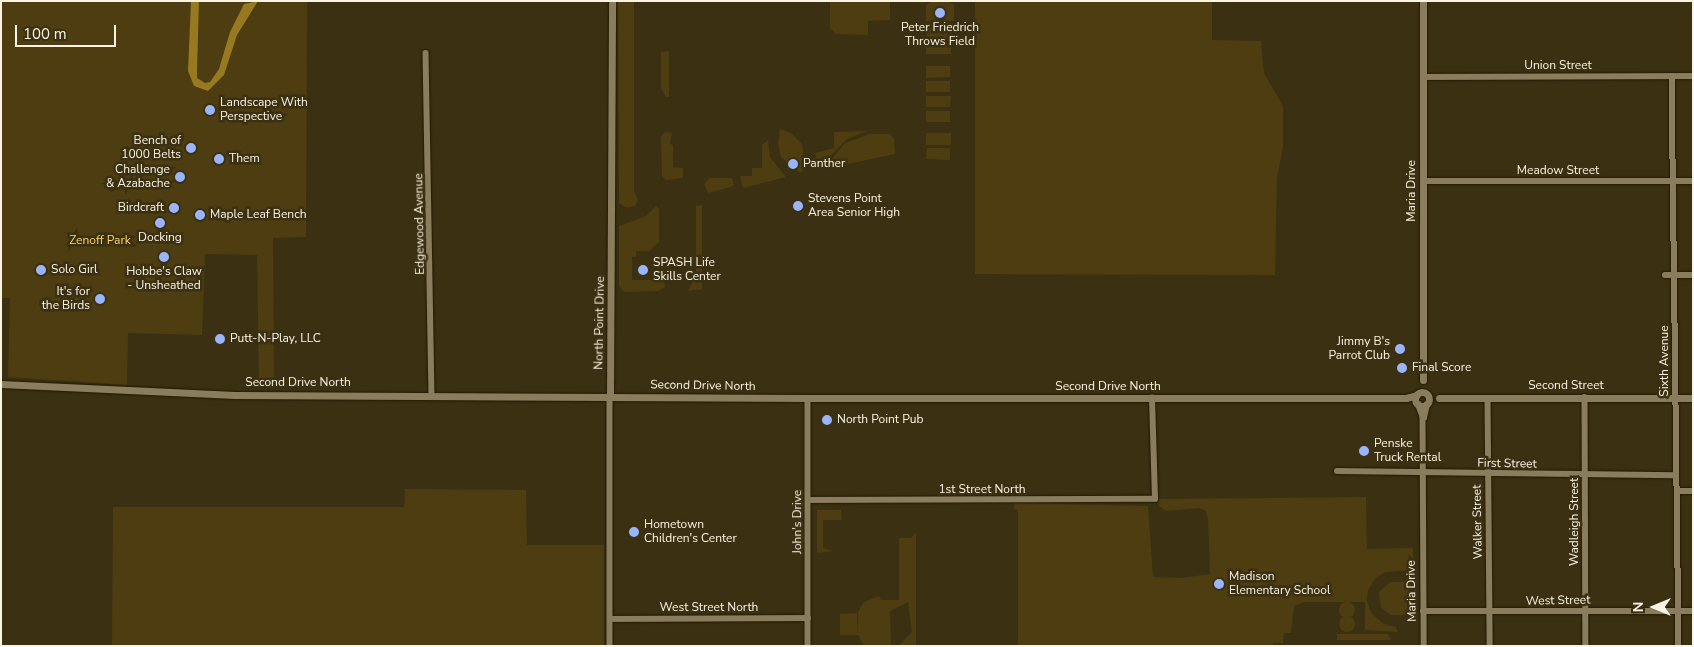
<!DOCTYPE html>
<style>
body{margin:0}
#map{position:relative;width:1694px;height:647px;overflow:hidden;background:#3b3012;font-family:"Nunito Sans",sans-serif}
div>[style]{position:absolute}
[style*='--x']{left:calc(var(--x)*1px);top:calc(var(--y)*1px);width:calc(var(--w)*1px);rotate:calc(var(--a)*1deg)}
.green>*{inset:0;background:#4d3d10}
.round{border-radius:50%}
.water>*{inset:0;background:#97791f}
.roads{filter:drop-shadow(0 0 1px #221800) drop-shadow(0 0 1px #221800)}
.minor>*{height:5.5px;margin:-2.75px;padding:0 2.75px;transform-origin:2.75px;border-radius:2.75px;background:#897d5d}
.tertiary>*{height:7px;margin:-3.5px;padding:0 3.5px;transform-origin:3.5px;border-radius:3.5px;background:#897d5d}
.tertiary>.ring{margin:-3.5px;padding:0;box-sizing:content-box;background:none;border:7px solid #897d5d;border-radius:50%}
.dots>*{width:14px;height:14px;translate:-50% -50%;box-sizing:border-box;border:2px solid #3b3012;border-radius:50%}
span{translate:-50% -50%;white-space:nowrap;text-align:center;line-height:1.15;-webkit-text-stroke:5px #3b3012;paint-order:stroke}
.poi-label{font-size:12px;color:#fbf4e3}
.left{translate:0 -50%;text-align:left}
.right{translate:-100% -50%;text-align:right}
.street-label{font-size:12px;color:#fbf4e3}
.park-label{font-size:12px;color:#ffd462}
.frame{position:absolute;inset:0;border:2px solid #fbf4e3;pointer-events:none}
.north{position:absolute;left:1629px;top:582px;width:50px;height:50px;-webkit-text-stroke:4px #3b3012;paint-order:stroke;rotate:270deg;font-size:14px;font-weight:700;line-height:20px;text-align:center;color:#fbf4e3}
.north::after{content:'';display:block;margin:auto;width:18px;height:22px;background:#fbf4e3;clip-path:polygon(50% 0,100% 100%,50% 72%,0 100%)}
.scale{position:absolute;left:15px;top:25px;width:101px;height:22px;box-sizing:border-box;border:2px solid #fbf4e3;border-top:0;padding-left:6px;font-size:15px;line-height:18px;white-space:nowrap;color:#fbf4e3;-webkit-text-stroke:4px #3b3012;paint-order:stroke}
</style>
<div id="map">
<div class="green">
<div style="clip-path:polygon(1px 1px,307px 1px,306px 237px,273px 238px,274px 388px,259px 388px,257px 255px,205px 254px,202px 335px,128px 333px,127px 385px,8px 377px,10px 298px,1px 298px)"></div>
<div style="clip-path:polygon(618px 1px,634px 1px,634px 191px,638px 200px,635px 206px,627px 208px,619px 203px)"></div>
<div style="clip-path:polygon(830px 1px,890px 1px,890px 20px,868px 21px,868px 35px,836px 34px,830px 28px)"></div>
<div style="clip-path:polygon(933px 1px,948px 1px,954px 5px,954px 21px,926px 21px,926px 5px)"></div>
<div style="clip-path:polygon(975px 1px,1212px 1px,1212px 40px,1261px 41px,1264px 73px,1283px 106px,1283px 147px,1277px 179px,1275px 275px,975px 274px)"></div>
<div style="clip-path:polygon(927px 28px,951px 28px,951px 40px,927px 40px)"></div>
<div style="clip-path:polygon(926px 43px,951px 43px,951px 54px,926px 54px)"></div>
<div style="clip-path:polygon(669px 51px,669px 97px,666px 97px,661px 88px,661px 52px)"></div>
<div style="clip-path:polygon(926px 66px,950px 66px,950px 77px,926px 78px)"></div>
<div style="clip-path:polygon(926px 81px,950px 81px,950px 92px,926px 92px)"></div>
<div style="clip-path:polygon(926px 96px,951px 96px,950px 107px,926px 107px)"></div>
<div style="clip-path:polygon(926px 111px,950px 111px,950px 122px,926px 122px)"></div>
<div style="clip-path:polygon(780px 129px,791px 133px,802px 144px,806px 168px,800px 173px,781px 157px,778px 144px)"></div>
<div style="clip-path:polygon(867px 131px,847px 139px,819px 167px,815px 153px,834px 148px,834px 132px)"></div>
<div style="clip-path:polygon(665px 132px,672px 133px,670px 144px,673px 145px,673px 167px,683px 168px,683px 178px,666px 180px,662px 176px,661px 136px)"></div>
<div style="clip-path:polygon(926px 133px,951px 133px,951px 145px,926px 145px)"></div>
<div style="clip-path:polygon(870px 134px,890px 134px,894px 139px,895px 154px,843px 165px,841px 161px,827px 165px,845px 143px)"></div>
<div style="clip-path:polygon(768px 140px,770px 157px,786px 177px,743px 188px,740px 176px,752px 176px,752px 168px,762px 168px,762px 145px)"></div>
<div style="clip-path:polygon(927px 148px,950px 148px,950px 160px,926px 159px)"></div>
<div style="clip-path:polygon(710px 178px,732px 178px,734px 186px,708px 193px,704px 184px)"></div>
<div style="clip-path:polygon(702px 205px,702px 289px,688px 291px,696px 275px,696px 206px)"></div>
<div style="clip-path:polygon(656px 206px,659px 209px,659px 242px,649px 251px,636px 251px,636px 257px,632px 257px,632px 280px,664px 280px,665px 287px,658px 291px,624px 292px,619px 286px,619px 226px,646px 216px)"></div>
<div style="clip-path:polygon(405px 489px,526px 490px,527px 545px,604px 545px,604px 646px,112px 646px,113px 507px,404px 507px)"></div>
<div style="clip-path:polygon(1366px 497px,1367px 549px,1413px 548px,1413px 570px,1385px 572px,1376px 578px,1368px 590px,1367px 601px,1372px 614px,1384px 624px,1396px 627px,1398px 632px,1365px 630px,1365px 602px,1305px 602px,1294px 606px,1291px 633px,1284px 633px,1283px 643px,1273px 643px,1273px 646px,1018px 646px,1018px 510px,1014px 509px,1014px 503px,1148px 506px,1153px 577px,1181px 578px,1210px 574px,1208px 518px,1205px 510px,1199px 508px,1166px 511px,1159px 506px,1157px 499px)"></div>
<div style="clip-path:polygon(817px 510px,841px 510px,842px 520px,823px 520px,823px 548px,833px 551px,817px 553px)"></div>
<div style="clip-path:polygon(916px 532px,916px 646px,898px 646px,912px 632px,908px 602px,890px 611px,891px 646px,864px 646px,858px 635px,840px 635px,840px 614px,857px 613px,858px 635px,858px 612px,864px 602px,879px 596px,881px 600px,899px 600px,899px 538px,911px 538px)"></div>
<div style="clip-path:polygon(1390px 582px,1413px 582px,1413px 615px,1391px 615px,1381px 608px,1379px 592px)"></div>
<div class="round" style="left:1339px;top:602px;width:16px;height:16px"></div>
<div class="round" style="left:1339px;top:616px;width:16px;height:16px"></div>
<div style="clip-path:polygon(1337px 634px,1388px 634px,1391px 640px,1337px 640px)"></div>
</div>
<div class="water">
<div style="clip-path:polygon(191px 1px,199px 1px,197px 71px,197px 78px,205px 83px,210px 82px,219px 69px,230px 32px,244px 4px,258px 1px,237px 35px,224px 75px,208px 91px,194px 86px,188px 71px)"></div>
</div>
<div class="roads">
<div class="minor">
<div style="--x:426;--y:53;--w:341;--a:89"></div>
<div style="--x:1672;--y:76;--w:570;--a:89.3"></div>
<div style="--x:1423;--y:77;--w:270;--a:-0.2"></div>
<div style="--x:1423;--y:181;--w:270;--a:0"></div>
<div style="--x:1665;--y:275;--w:28;--a:0"></div>
<div style="--x:610;--y:396;--w:250;--a:90"></div>
<div style="--x:1585;--y:397;--w:249;--a:89.8"></div>
<div style="--x:808;--y:398;--w:248;--a:90"></div>
<div style="--x:1488;--y:398;--w:248;--a:89.5"></div>
<div style="--x:1423;--y:417;--w:229;--a:89.7"></div>
<div style="--x:1337;--y:471;--w:339;--a:0.7"></div>
<div style="--x:1677;--y:491;--w:16;--a:0"></div>
<div style="--x:808;--y:500;--w:347;--a:-0.2"></div>
<div style="--x:1155;--y:499;--w:101;--a:-91.7"></div>
<div style="--x:1423;--y:611;--w:270;--a:0"></div>
<div style="--x:610;--y:619;--w:198;--a:-0.3"></div>
</div>
<div class="tertiary">
<div style="--x:1423;--y:1;--w:379;--a:90"></div>
<div style="--x:1;--y:384;--w:234;--a:2.7"></div>
<div style="--x:235;--y:395;--w:573;--a:0.3"></div>
<div style="--x:808;--y:398;--w:598;--a:0"></div>
<div style="--x:1406;--y:398;--w:11;--a:-15"></div>
<div class="ring" style="left:1415px;top:392px;width:7px;height:7px"></div>
<div style="--x:610;--y:396;--w:395;--a:-89.7"></div>
<div style="--x:1439;--y:398;--w:254;--a:0"></div>
<div style="--x:1418;--y:404;--w:14;--a:69"></div>
<div style="--x:1423;--y:417;--w:13;--a:-77"></div>
</div>
</div>
<div class="dots">
<div style="left:940px;top:13px;background:#9bb5fd"></div>
<div style="left:210px;top:110px;background:#9bb5fd"></div>
<div style="left:191px;top:148px;background:#9bb5fd"></div>
<div style="left:219px;top:159px;background:#9bb5fd"></div>
<div style="left:793px;top:164px;background:#9bb5fd"></div>
<div style="left:180px;top:177px;background:#9bb5fd"></div>
<div style="left:798px;top:206px;background:#9bb5fd"></div>
<div style="left:174px;top:208px;background:#9bb5fd"></div>
<div style="left:200px;top:215px;background:#9bb5fd"></div>
<div style="left:160px;top:223px;background:#9bb5fd"></div>
<div style="left:164px;top:257px;background:#9bb5fd"></div>
<div style="left:41px;top:270px;background:#9bb5fd"></div>
<div style="left:643px;top:270px;background:#9bb5fd"></div>
<div style="left:100px;top:299px;background:#9bb5fd"></div>
<div style="left:220px;top:339px;background:#9bb5fd"></div>
<div style="left:1400px;top:349px;background:#9bb5fd"></div>
<div style="left:1402px;top:368px;background:#9bb5fd"></div>
<div style="left:827px;top:420px;background:#9bb5fd"></div>
<div style="left:1364px;top:451px;background:#9bb5fd"></div>
<div style="left:634px;top:532px;background:#9bb5fd"></div>
<div style="left:1219px;top:584px;background:#9bb5fd"></div>
</div>
<div class="poi-label">
<span style="left:940px;top:35px">Peter Friedrich<br>Throws Field</span>
<span class="left" style="left:220px;top:110px">Landscape With<br>Perspective</span>
<span class="right" style="left:181px;top:148px">Bench of<br>1000 Belts</span>
<span class="left" style="left:229px;top:159px">Them</span>
<span class="left" style="left:803px;top:164px">Panther</span>
<span class="right" style="left:170px;top:177px">Challenge<br>&amp; Azabache</span>
<span class="left" style="left:808px;top:206px">Stevens Point<br>Area Senior High</span>
<span class="right" style="left:164px;top:208px">Birdcraft</span>
<span class="left" style="left:210px;top:215px">Maple Leaf Bench</span>
<span style="left:160px;top:238px">Docking</span>
<span class="left" style="left:653px;top:270px">SPASH Life<br>Skills Center</span>
<span class="left" style="left:51px;top:270px">Solo Girl</span>
<span style="left:164px;top:279px">Hobbe's Claw<br>- Unsheathed</span>
<span class="right" style="left:90px;top:299px">It's for<br>the Birds</span>
<span class="left" style="left:230px;top:339px">Putt-N-Play, LLC</span>
<span class="right" style="left:1390px;top:349px">Jimmy B's<br>Parrot Club</span>
<span class="left" style="left:1412px;top:368px">Final Score</span>
<span class="left" style="left:837px;top:420px">North Point Pub</span>
<span class="left" style="left:1374px;top:451px">Penske<br>Truck Rental</span>
<span class="left" style="left:644px;top:532px">Hometown<br>Children's Center</span>
<span class="left" style="left:1229px;top:584px">Madison<br>Elementary School</span>
</div>
<div class="street-label">
<span style="left:1558px;top:66px">Union Street</span>
<span style="left:1558px;top:171px">Meadow Street</span>
<span style="left:1412px;top:191px;rotate:-90deg">Maria Drive</span>
<span style="left:420px;top:224px;rotate:-91deg">Edgewood Avenue</span>
<span style="left:600px;top:323px;rotate:-89deg">North Point Drive</span>
<span style="left:1665px;top:361px;rotate:-90deg">Sixth Avenue</span>
<span style="left:298px;top:383px">Second Drive North</span>
<span style="left:703px;top:386px;rotate:1deg">Second Drive North</span>
<span style="left:1566px;top:386px">Second Street</span>
<span style="left:1108px;top:387px">Second Drive North</span>
<span style="left:1507px;top:464px;rotate:1deg">First Street</span>
<span style="left:982px;top:490px">1st Street North</span>
<span style="left:798px;top:522px;rotate:-90deg">John's Drive</span>
<span style="left:1478px;top:522px;rotate:-91deg">Walker Street</span>
<span style="left:1575px;top:522px;rotate:-90deg">Wadleigh Street</span>
<span style="left:1412px;top:591px;rotate:-91deg">Maria Drive</span>
<span style="left:1558px;top:601px;rotate:-1deg">West Street</span>
<span style="left:709px;top:608px">West Street North</span>
</div>
<div class="park-label">
<span style="left:100px;top:241px">Zenoff Park</span>
</div>
<div class="frame"></div>
<div class="north">N</div>
<div class="scale">100 m</div>
</div>
